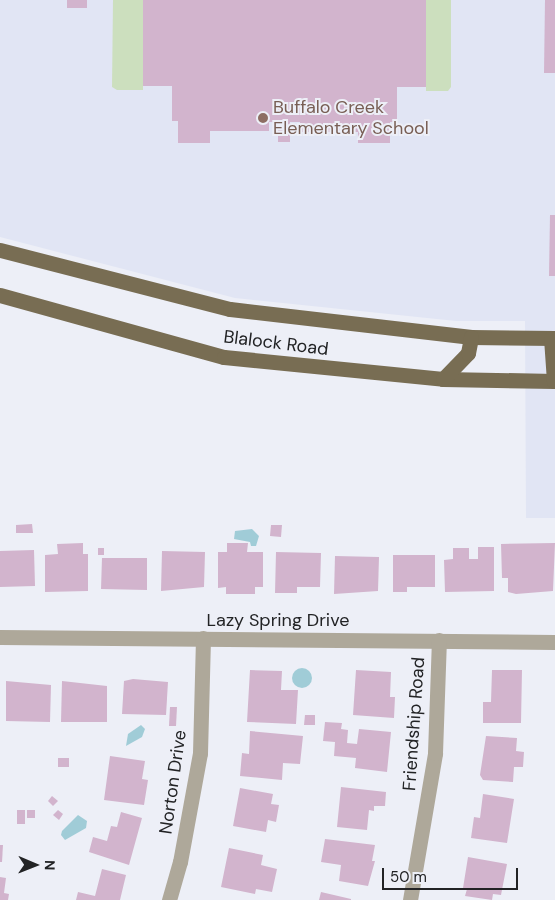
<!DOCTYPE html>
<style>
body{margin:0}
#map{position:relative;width:555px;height:900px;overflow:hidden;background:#edeff7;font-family:"DM Sans",sans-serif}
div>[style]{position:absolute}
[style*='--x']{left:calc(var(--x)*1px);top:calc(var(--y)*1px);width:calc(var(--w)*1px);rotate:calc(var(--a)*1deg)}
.built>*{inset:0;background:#e1e5f4}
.green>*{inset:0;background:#ccdfbe}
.water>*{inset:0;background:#a0ccd7}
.round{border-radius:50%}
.building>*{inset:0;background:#d2b4cd}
.minor>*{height:15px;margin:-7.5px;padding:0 7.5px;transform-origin:7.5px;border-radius:7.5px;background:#aea89a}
.major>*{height:15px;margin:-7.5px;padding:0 7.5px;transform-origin:7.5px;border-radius:7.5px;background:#786d53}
.dots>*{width:14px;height:14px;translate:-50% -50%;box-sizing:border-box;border:2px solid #edeff7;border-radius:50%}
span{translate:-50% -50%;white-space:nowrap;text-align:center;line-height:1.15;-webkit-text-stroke:4px #edeff7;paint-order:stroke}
.education-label{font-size:18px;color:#785e54}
.left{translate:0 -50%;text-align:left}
.street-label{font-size:18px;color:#222325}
.north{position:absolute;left:10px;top:840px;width:50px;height:50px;-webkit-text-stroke:4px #edeff7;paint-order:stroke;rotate:91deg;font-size:14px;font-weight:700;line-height:20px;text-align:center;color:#222325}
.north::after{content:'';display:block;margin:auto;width:18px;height:22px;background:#222325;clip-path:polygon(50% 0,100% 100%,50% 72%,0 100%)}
.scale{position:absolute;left:382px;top:868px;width:136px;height:22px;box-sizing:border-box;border:2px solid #222325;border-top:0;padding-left:6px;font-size:15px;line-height:18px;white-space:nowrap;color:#222325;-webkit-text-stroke:4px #edeff7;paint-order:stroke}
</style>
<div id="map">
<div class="built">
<div style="clip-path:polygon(0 0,555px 0,555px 518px,526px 518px,525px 321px,456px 321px,235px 298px,0 237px)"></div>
</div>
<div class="green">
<div style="clip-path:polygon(113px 0,143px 0,143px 90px,117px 90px,112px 87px)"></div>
<div style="clip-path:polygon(426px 0,451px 0,451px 87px,448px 91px,426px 91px)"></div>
</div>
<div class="water">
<div style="clip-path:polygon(252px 529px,259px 536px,256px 546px,251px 546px,250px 542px,234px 539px,235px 531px)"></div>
<div class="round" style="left:292px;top:668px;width:20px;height:20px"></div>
<div style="clip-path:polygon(141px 725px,145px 729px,142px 737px,126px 746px,128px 734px)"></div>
<div style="clip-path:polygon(78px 815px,87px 821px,86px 828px,65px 840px,61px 835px,62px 831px)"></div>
</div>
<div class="building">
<div style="clip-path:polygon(67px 0,87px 0,87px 8px,67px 8px)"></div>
<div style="clip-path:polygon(143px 0,426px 0,426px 87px,397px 87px,397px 122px,390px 122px,390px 143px,358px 143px,358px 132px,300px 132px,300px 122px,290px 122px,290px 142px,278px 142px,278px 122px,269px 122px,269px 131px,210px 131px,210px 143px,178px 143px,178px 121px,172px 121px,172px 86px,143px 86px)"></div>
<div style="clip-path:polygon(545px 0,555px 0,555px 73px,544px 73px)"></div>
<div style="clip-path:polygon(550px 215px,555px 215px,555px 276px,549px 276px)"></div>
<div style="clip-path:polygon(32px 524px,33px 533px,16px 533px,16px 525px)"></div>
<div style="clip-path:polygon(271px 525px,282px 525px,281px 537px,270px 536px)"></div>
<div style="clip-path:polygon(83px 543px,83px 554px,88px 554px,88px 591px,45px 592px,45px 555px,58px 554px,57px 544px)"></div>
<div style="clip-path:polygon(227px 543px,248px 543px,247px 552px,263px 552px,263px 587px,255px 587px,255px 594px,226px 594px,226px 587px,218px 588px,218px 552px,227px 552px)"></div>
<div style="clip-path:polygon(555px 543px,553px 591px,516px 594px,508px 592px,508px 578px,502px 578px,501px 544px)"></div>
<div style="clip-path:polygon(478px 547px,494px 547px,494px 591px,445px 592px,444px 560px,453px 559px,453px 548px,469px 548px,469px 559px,478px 559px)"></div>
<div style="clip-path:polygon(98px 548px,104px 548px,104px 555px,98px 555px)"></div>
<div style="clip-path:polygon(34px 550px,35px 586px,0 587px,0 551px)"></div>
<div style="clip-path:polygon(162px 551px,205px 552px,204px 587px,161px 591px)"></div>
<div style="clip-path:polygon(276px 552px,321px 553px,320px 587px,297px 587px,297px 593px,275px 593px)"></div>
<div style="clip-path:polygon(393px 555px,435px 555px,435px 587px,407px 587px,407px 592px,393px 592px)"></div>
<div style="clip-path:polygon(335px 556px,379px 557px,378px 591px,334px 594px)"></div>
<div style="clip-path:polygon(102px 558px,147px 558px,147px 590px,101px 589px)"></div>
<div style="clip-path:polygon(250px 670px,282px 671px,281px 690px,298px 690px,296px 724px,247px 722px)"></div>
<div style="clip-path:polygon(356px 670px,391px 672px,390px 697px,395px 697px,394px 718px,353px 715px)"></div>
<div style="clip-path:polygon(492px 670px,522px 670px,521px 723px,483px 723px,483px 702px,491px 702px)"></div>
<div style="clip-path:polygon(133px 679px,168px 682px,166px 715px,122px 714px,124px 681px)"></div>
<div style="clip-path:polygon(6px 681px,51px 685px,50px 722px,6px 721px)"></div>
<div style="clip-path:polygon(62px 681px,107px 686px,107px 722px,61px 722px)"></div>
<div style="clip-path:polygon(170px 707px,177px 707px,176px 726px,169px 726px)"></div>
<div style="clip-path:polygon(305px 715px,315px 715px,315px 725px,304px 725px)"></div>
<div style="clip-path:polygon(325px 722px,342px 723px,341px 729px,348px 730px,347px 743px,357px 744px,359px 729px,391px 732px,387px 772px,355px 768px,356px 758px,334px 756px,335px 742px,323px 741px)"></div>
<div style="clip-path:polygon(250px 731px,303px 736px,300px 764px,283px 763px,282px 780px,240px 776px,242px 753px,249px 754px)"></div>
<div style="clip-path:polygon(486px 736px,517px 738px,516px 751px,524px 752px,523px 767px,514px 767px,513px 782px,483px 780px,480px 775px)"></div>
<div style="clip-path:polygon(110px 756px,145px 761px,142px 779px,148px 780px,144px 805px,104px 800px)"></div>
<div style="clip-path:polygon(58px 758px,69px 758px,69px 767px,58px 767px)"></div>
<div style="clip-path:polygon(341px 787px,386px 792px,385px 806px,374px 806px,374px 811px,369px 810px,367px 830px,337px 827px)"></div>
<div style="clip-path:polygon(240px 788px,273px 794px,271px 804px,279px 805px,276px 822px,268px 820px,266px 832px,233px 826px)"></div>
<div style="clip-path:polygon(483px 794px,514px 799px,507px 843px,471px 838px,474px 817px,480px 818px)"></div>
<div style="clip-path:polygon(52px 796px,58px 801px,53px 806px,48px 801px)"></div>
<div style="clip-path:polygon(17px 810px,25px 810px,25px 824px,17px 824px)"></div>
<div style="clip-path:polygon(27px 810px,35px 810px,35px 818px,27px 818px)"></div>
<div style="clip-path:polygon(58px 810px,63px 814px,59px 820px,53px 815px)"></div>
<div style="clip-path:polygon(121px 812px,142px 818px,129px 865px,89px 852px,93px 837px,107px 841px,111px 826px,117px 827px)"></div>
<div style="clip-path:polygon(325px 839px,375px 845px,372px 861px,375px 861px,368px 886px,339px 881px,341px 865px,321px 862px)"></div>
<div style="clip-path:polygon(0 845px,3px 845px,2px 862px,0 862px)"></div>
<div style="clip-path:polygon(229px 848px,263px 855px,261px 865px,277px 869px,272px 892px,256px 889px,255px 894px,221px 887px)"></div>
<div style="clip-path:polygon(468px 857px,507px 864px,501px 895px,493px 894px,492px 900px,465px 896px,467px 889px,463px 888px)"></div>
<div style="clip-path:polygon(102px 869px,126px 875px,120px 900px,76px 900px,78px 892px,95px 896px)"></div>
<div style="clip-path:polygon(0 877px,6px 878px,4px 893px,9px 894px,8px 900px,0 900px)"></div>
<div style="clip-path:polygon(321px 892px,351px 899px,351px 900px,319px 900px)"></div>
</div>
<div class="minor">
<div style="--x:0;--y:637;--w:555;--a:0.52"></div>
<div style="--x:169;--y:900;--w:40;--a:-74"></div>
<div style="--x:180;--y:862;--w:111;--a:-79.6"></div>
<div style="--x:200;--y:753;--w:115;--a:-88.5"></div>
<div style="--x:410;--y:900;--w:149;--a:-80.3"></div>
<div style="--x:435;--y:753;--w:113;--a:-88"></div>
</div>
<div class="major">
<div style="--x:0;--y:250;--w:237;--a:14.4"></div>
<div style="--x:230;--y:309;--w:243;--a:6.6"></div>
<div style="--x:471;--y:337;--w:84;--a:0.7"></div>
<div style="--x:0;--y:295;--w:232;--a:15.5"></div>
<div style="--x:224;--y:357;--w:220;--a:5.7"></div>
<div style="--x:443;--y:379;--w:112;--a:1"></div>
<div style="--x:551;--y:338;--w:43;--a:86"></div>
<div style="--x:443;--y:379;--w:36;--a:-46"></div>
<div style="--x:468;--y:353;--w:16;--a:-79"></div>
</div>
<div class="dots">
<div style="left:263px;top:118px;background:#8d6e63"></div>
</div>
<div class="education-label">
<span class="left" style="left:273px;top:118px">Buffalo Creek<br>Elementary School</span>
</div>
<div class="street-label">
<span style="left:276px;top:343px;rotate:7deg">Blalock Road</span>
<span style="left:278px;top:620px">Lazy Spring Drive</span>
<span style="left:414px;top:724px;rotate:-86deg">Friendship Road</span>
<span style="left:173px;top:782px;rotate:-82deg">Norton Drive</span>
</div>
<div class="north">N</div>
<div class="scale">50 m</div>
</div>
